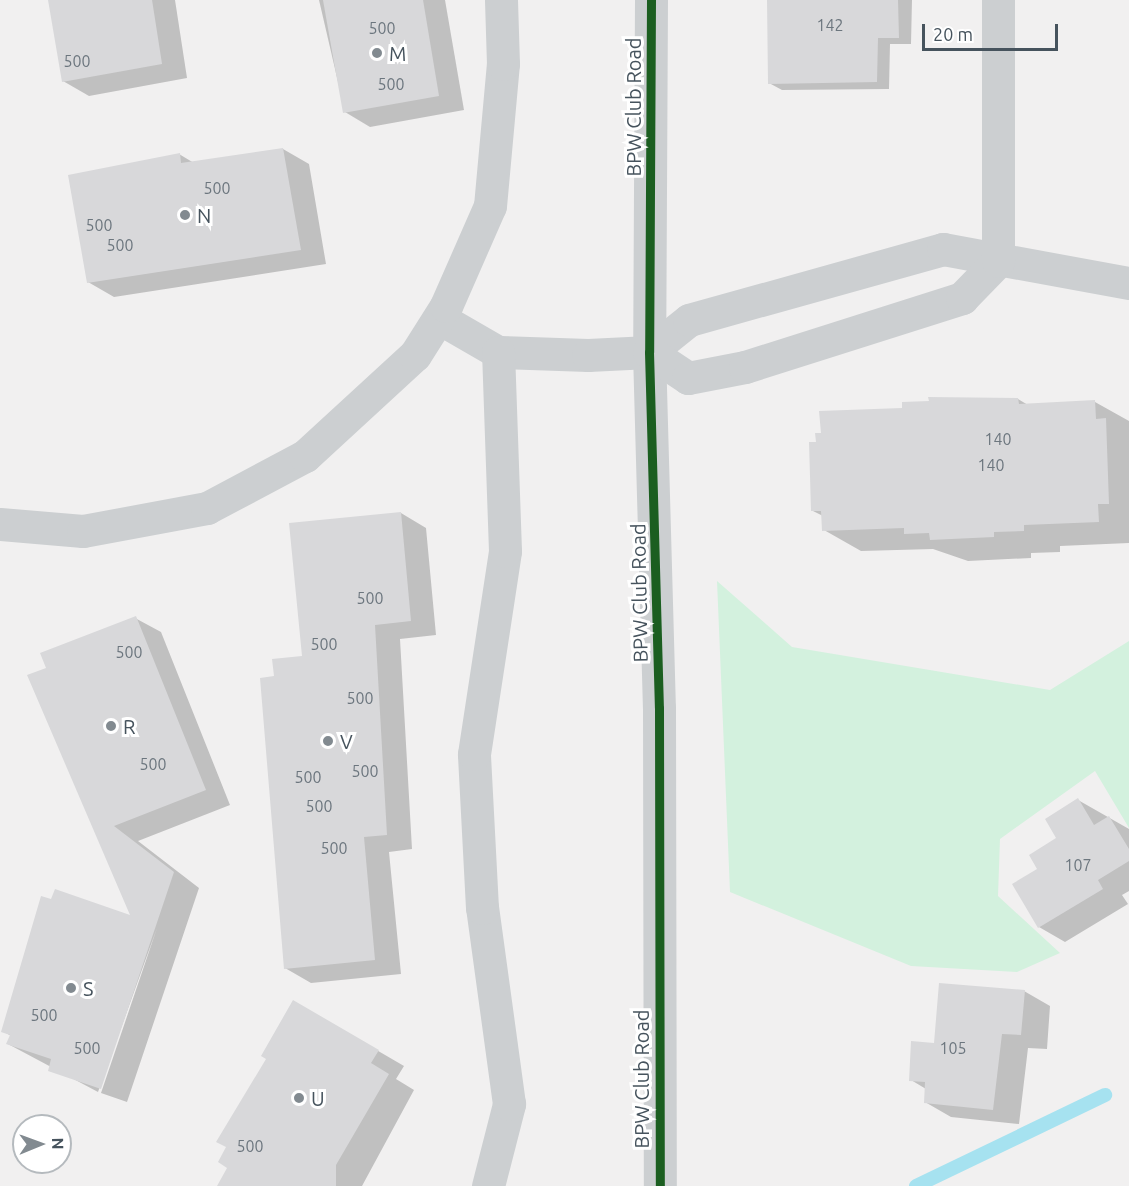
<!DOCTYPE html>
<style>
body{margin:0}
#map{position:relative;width:1129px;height:1186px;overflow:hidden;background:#f1f0f0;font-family:Ubuntu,sans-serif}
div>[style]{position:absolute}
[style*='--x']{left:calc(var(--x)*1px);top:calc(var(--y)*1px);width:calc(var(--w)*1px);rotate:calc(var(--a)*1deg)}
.green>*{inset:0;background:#d3f1de}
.shadow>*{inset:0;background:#0003}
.stream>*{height:14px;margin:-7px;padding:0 7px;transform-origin:7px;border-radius:7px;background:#a6e2f0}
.building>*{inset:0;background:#d8d8da}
.minor>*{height:33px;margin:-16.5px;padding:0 16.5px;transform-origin:16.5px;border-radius:16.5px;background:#cccfd1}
.cycleway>*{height:9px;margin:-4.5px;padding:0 4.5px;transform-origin:4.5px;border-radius:4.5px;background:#1b5e20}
.dots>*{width:16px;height:16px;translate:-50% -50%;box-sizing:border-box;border:3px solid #fff;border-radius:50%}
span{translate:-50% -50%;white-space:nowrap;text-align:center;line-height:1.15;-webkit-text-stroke:6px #fff;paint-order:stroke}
.number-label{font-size:16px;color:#6c767e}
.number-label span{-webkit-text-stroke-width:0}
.poi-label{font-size:20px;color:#46535d}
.left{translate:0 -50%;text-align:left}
.street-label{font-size:20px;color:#46535d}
.north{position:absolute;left:12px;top:1114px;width:60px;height:60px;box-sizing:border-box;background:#fff;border:2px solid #b5babe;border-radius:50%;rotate:89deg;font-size:16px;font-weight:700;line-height:24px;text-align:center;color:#46535d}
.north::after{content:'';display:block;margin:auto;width:21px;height:27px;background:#828a90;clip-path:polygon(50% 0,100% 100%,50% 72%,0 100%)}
.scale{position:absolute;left:922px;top:24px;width:136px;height:27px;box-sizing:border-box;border:3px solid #46535d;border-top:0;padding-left:8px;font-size:18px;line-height:21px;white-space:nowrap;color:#46535d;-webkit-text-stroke:4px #fff;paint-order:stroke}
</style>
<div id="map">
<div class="green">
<div style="clip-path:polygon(717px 581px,792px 647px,1050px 690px,1129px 641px,1129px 828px,1095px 771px,1000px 839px,998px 896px,1060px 953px,1017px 972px,911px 966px,730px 892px)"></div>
</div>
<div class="shadow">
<div style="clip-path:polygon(50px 0,175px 0,187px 78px,89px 96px,63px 81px)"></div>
<div style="clip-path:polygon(319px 0,445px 0,464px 110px,370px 127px,345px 112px)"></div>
<div style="clip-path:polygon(769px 0,912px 0,911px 44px,890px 44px,889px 89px,782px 90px,769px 83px)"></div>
<div style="clip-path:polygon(283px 149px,309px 164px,326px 264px,114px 297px,88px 282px,179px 154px,194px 163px)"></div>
<div style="clip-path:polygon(1018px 399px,1028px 405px,1095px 402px,1129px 421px,1129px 543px,1060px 546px,1060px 552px,1031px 553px,1031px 558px,968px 561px,933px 549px,861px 551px,824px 530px,823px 516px,813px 511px,818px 443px,903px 410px)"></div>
<div style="clip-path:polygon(401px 513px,426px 528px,436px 635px,400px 639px,412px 849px,389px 852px,401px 974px,311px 983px,285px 968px,276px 677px,303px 657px)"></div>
<div style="clip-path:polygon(135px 618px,161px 632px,230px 805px,138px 841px,199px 888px,127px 1102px,101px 1093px,157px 928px,98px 1092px,8px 1044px,11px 1036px,3px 1031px,133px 917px,48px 669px)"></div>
<div style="clip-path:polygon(1078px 800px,1129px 829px,1129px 891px,1122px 895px,1128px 904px,1065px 942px,1039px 927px,1039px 869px)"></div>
<div style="clip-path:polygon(1024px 991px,1050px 1006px,1047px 1049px,1028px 1048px,1019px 1124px,951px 1117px,925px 1102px,926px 1089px,911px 1080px,935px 1045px)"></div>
<div style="clip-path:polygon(294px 1002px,404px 1066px,396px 1079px,414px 1090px,362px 1186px,231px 1186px,229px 1167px)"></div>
</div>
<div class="stream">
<div style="--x:916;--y:1186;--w:210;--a:-25.7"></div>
</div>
<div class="building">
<div style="clip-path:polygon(48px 0,152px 0,162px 64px,62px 82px)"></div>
<div style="clip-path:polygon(323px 0,423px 0,439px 96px,343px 113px)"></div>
<div style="clip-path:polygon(767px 0,898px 0,899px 38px,878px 38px,877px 82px,768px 84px)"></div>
<div style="clip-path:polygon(283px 148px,301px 250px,87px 283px,68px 175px,180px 153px,181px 163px)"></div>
<div style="clip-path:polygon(928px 397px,1018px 398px,1019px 404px,1095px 400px,1096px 419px,1106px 418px,1109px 504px,1098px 504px,1099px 522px,1024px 525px,1024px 531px,994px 532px,994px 537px,930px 540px,929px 533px,904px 534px,904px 528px,822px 531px,821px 511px,811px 511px,809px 442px,816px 442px,815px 433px,821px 433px,819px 411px,902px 408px,902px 402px,929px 401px)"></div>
<div style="clip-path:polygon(401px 512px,411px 621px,375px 625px,387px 835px,364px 837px,375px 960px,284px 969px,260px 678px,274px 676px,272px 659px,302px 656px,289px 523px)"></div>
<div style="clip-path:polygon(136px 616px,206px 790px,114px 826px,174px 872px,101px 1089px,48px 1071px,51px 1059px,6px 1044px,10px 1035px,1px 1032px,41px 896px,51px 899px,55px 889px,130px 915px,27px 675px,46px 668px,40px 653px)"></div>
<div style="clip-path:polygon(1078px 798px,1094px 825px,1109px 816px,1129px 849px,1129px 861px,1098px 880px,1103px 889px,1038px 928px,1012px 884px,1037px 869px,1029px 855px,1056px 838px,1045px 819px)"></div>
<div style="clip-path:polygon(939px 983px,1025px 990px,1021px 1035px,1002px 1034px,993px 1110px,924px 1103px,925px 1082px,909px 1081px,911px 1041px,934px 1043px)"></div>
<div style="clip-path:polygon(293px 1000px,379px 1050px,371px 1063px,389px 1074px,336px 1165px,336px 1186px,217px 1186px,227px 1168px,218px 1162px,226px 1147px,216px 1142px,266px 1059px,261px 1056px)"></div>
</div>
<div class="minor">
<div style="--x:651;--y:0;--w:352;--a:90.3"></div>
<div style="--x:649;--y:352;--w:356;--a:88.4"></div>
<div style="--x:659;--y:708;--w:478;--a:89.9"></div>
<div style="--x:439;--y:318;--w:68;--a:30"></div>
<div style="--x:498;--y:352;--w:90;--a:1.9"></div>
<div style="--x:588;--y:355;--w:61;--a:-2.8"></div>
<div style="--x:649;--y:352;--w:51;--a:-38.7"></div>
<div style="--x:689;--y:320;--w:264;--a:-15.6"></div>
<div style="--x:943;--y:249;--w:189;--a:10.4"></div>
<div style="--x:649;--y:352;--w:47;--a:33.7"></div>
<div style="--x:688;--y:378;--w:58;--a:-10.9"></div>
<div style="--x:745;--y:367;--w:228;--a:-17.6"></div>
<div style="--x:962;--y:298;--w:52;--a:-45.8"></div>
<div style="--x:998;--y:261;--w:261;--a:-90"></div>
<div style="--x:0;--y:524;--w:83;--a:4.8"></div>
<div style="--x:83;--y:531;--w:126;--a:-10.5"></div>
<div style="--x:207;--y:508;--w:111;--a:-28"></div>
<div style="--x:305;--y:456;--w:149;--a:-42.6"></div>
<div style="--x:415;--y:355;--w:58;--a:-57.7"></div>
<div style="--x:446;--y:306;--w:109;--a:-66.3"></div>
<div style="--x:490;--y:206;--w:143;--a:-84.8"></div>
<div style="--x:503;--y:64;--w:64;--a:-91.8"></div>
<div style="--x:488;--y:1186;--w:85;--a:-75.6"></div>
<div style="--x:509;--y:1104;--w:198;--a:-97.8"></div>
<div style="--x:482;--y:908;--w:154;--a:-93"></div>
<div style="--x:474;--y:754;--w:205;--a:-81.3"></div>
<div style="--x:505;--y:551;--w:199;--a:-92"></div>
</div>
<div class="cycleway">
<div style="--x:651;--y:0;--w:352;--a:90.3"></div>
<div style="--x:649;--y:352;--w:356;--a:88.4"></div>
<div style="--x:659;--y:708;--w:478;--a:89.9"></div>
</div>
<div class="dots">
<div style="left:377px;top:53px;background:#828a90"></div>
<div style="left:185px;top:215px;background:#828a90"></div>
<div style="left:111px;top:726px;background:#828a90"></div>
<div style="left:328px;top:741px;background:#828a90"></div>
<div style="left:71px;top:988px;background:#828a90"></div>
<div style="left:299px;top:1098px;background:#828a90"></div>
</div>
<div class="number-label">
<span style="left:830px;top:25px">142</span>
<span style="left:382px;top:28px">500</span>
<span style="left:77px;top:61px">500</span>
<span style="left:391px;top:84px">500</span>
<span style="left:217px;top:188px">500</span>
<span style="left:99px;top:225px">500</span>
<span style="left:120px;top:245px">500</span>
<span style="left:998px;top:439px">140</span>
<span style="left:991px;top:465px">140</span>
<span style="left:370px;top:598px">500</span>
<span style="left:324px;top:644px">500</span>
<span style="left:129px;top:652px">500</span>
<span style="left:360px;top:698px">500</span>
<span style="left:153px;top:764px">500</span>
<span style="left:365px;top:771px">500</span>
<span style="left:308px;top:777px">500</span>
<span style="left:319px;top:806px">500</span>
<span style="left:334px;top:848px">500</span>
<span style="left:1078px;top:865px">107</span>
<span style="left:44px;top:1015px">500</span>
<span style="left:87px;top:1048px">500</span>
<span style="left:953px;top:1048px">105</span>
<span style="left:250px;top:1146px">500</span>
</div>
<div class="poi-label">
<span class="left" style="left:389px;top:53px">M</span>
<span class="left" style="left:197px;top:215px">N</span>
<span class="left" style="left:123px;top:726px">R</span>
<span class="left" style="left:340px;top:741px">V</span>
<span class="left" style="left:83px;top:988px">S</span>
<span class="left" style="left:311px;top:1098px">U</span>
</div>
<div class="street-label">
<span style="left:633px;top:107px;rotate:-90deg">BPW Club Road</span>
<span style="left:639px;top:593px;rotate:-91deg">BPW Club Road</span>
<span style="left:641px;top:1079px;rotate:-90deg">BPW Club Road</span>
</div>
<div class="north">N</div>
<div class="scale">20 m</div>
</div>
